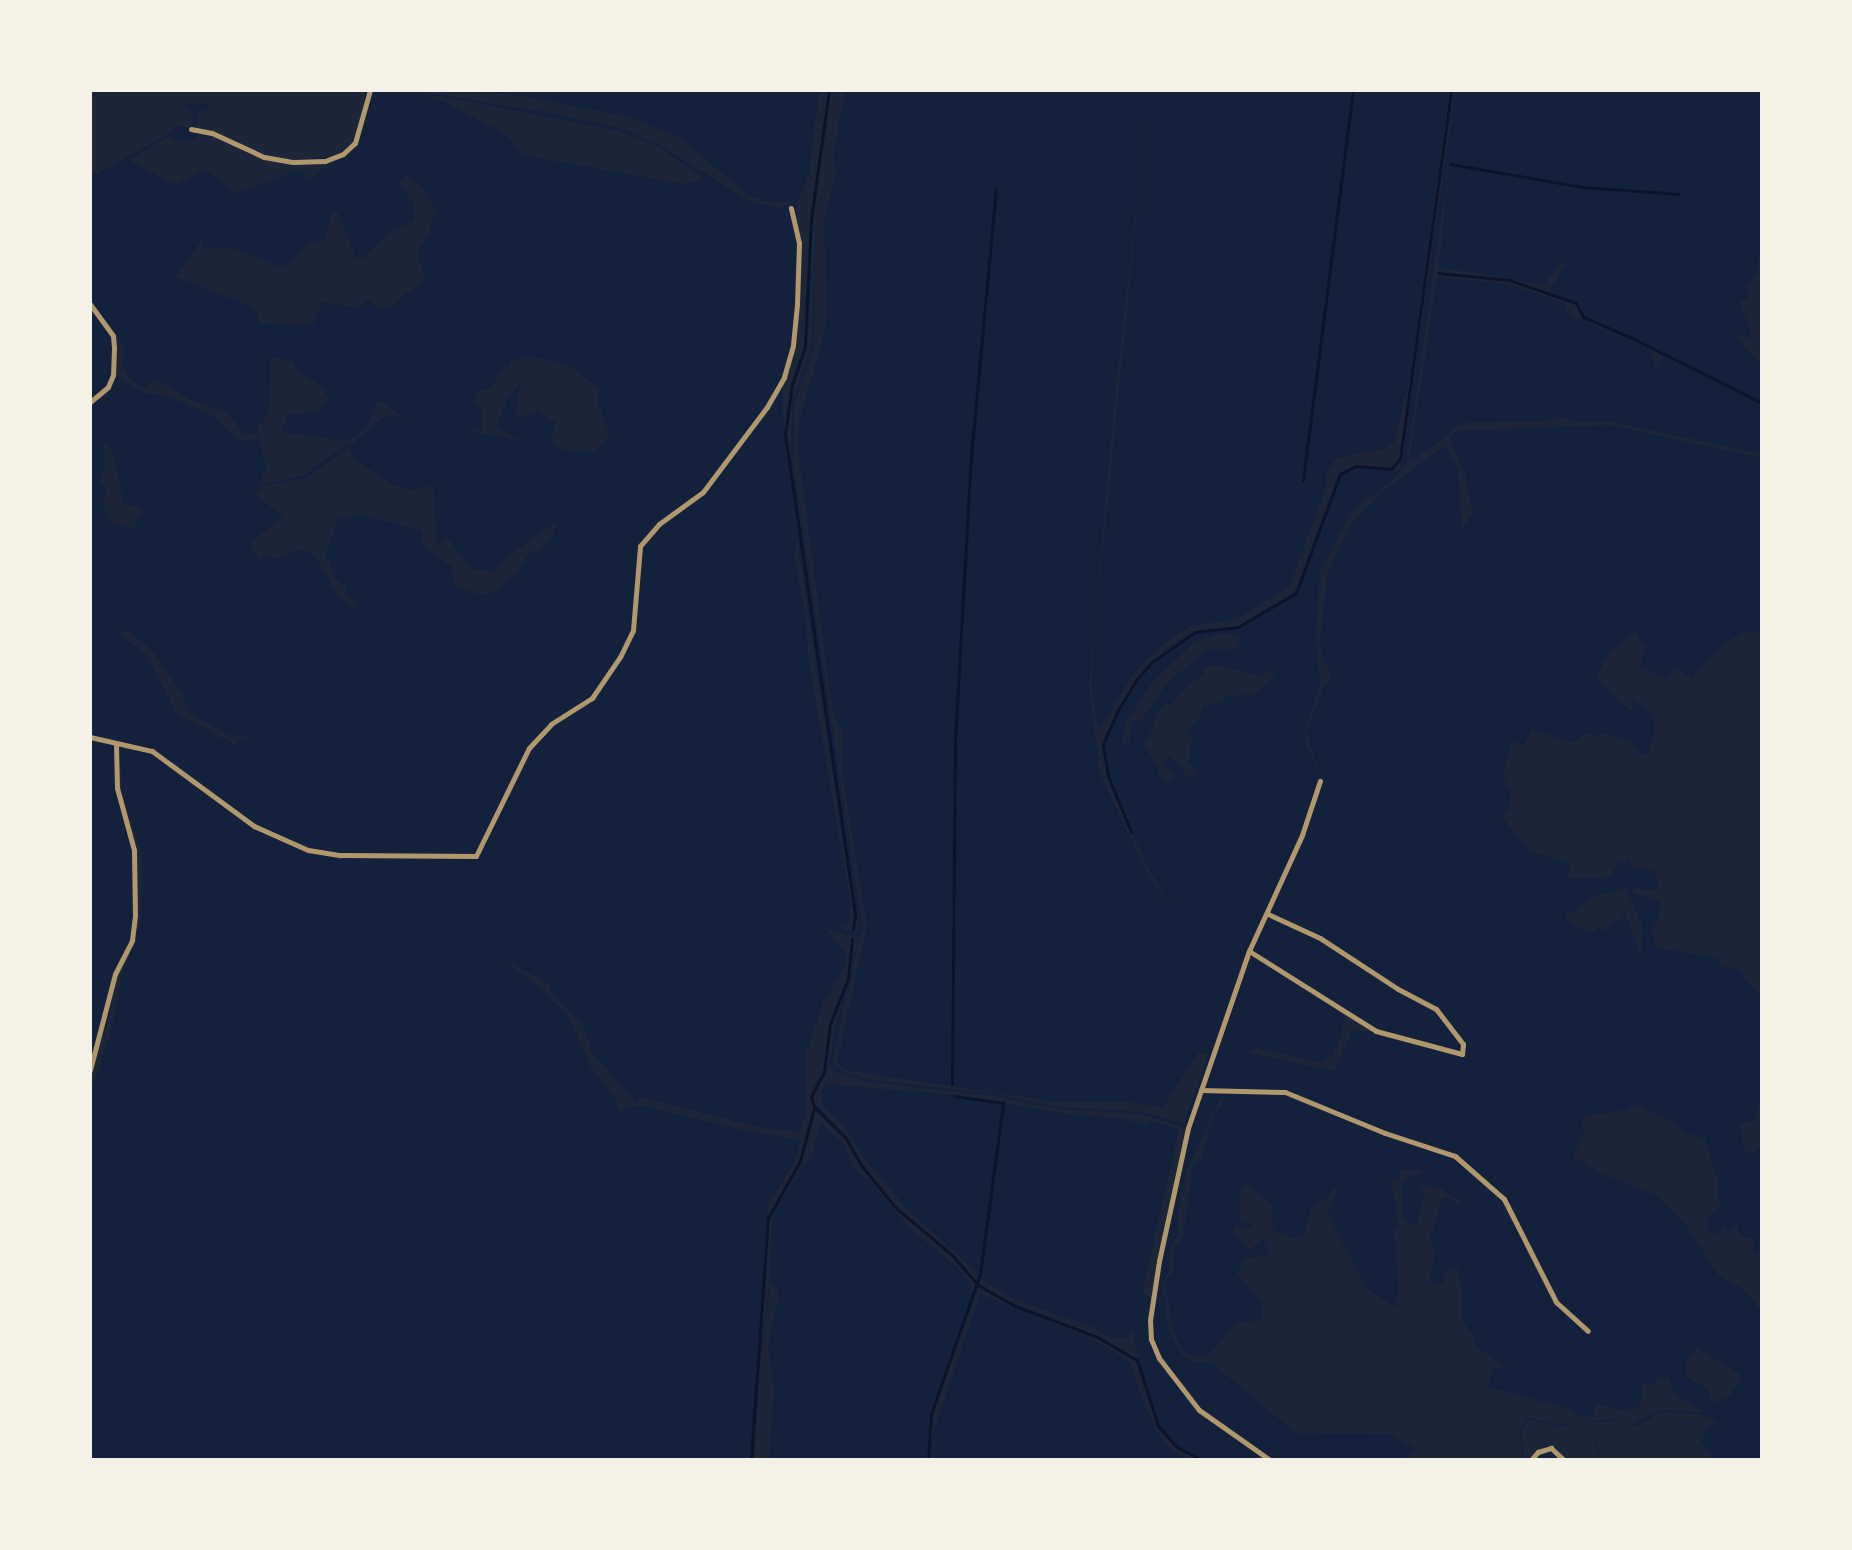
<!DOCTYPE html>
<style>
body{margin:0}
#map{position:relative;width:1852px;height:1550px;overflow:hidden;background:#14213d;font-family:"Fira Sans",sans-serif}
div>[style]{position:absolute}
[style*='--x']{left:calc(var(--x)*1px);top:calc(var(--y)*1px);width:calc(var(--w)*1px);rotate:calc(var(--a)*1deg)}
.green>*{inset:0;background:#1d2539}
.stream>*{height:3px;margin:-1.5px;padding:0 1.5px;transform-origin:1.5px;border-radius:1.5px;background:#0b132b}
.minor>*{height:5px;margin:-2.5px;padding:0 2.5px;transform-origin:2.5px;border-radius:2.5px;background:#b1986c}
span{translate:-50% -50%;white-space:nowrap;text-align:center;line-height:1.15;-webkit-text-stroke:8px #f6f1e7;paint-order:stroke}
.frame{position:absolute;inset:0;border:92px solid #f6f1e7;pointer-events:none}
</style>
<div id="map">
<div class="green">
<div style="clip-path:polygon(90px 90px,367px 90px,354px 142px,341px 152px,325px 158px,293px 160px,264px 155px,197px 128px,198px 111px,207px 111px,208px 104px,187px 103px,187px 110px,193px 110px,192px 127px,174px 126px,172px 132px,97px 174px,90px 171px)"></div>
<div style="clip-path:polygon(409px 90px,470px 90px,527px 97px,630px 117px,682px 139px,748px 195px,769px 203px,795px 201px,781px 208px,751px 202px,660px 145px,620px 128px,551px 113px)"></div>
<div style="clip-path:polygon(819px 90px,829px 90px,810px 220px,804px 346px,791px 385px,784px 434px,782px 386px,796px 345px,800px 304px,801px 243px,795px 210px,809px 173px)"></div>
<div style="clip-path:polygon(830px 90px,846px 90px,833px 154px,836px 173px,824px 223px,827px 315px,821px 346px,801px 413px,797px 442px,830px 695px,835px 717px,842px 729px,842px 772px,867px 926px,837px 1062px,844px 1070px,1057px 1102px,1118px 1101px,1163px 1107px,1198px 1053px,1209px 1054px,1183px 1123px,1142px 1112px,1058px 1107px,994px 1094px,867px 1079px,844px 1073px,832px 1063px,862px 925px,793px 465px,795px 402px,814px 348px,816px 227px,811px 347px,792px 402px,790px 466px,859px 932px,854px 931px,856px 915px,790px 482px,786px 434px,792px 385px,805px 347px,811px 220px)"></div>
<div style="clip-path:polygon(1149px 90px,1096px 617px,1091px 684px,1098px 732px,1131px 677px,1162px 645px,1190px 626px,1237px 619px,1290px 586px,1327px 483px,1326px 475px,1336px 458px,1383px 449px,1394px 443px,1412px 369px,1449px 90px,1455px 90px,1402px 463px,1399px 469px,1356px 465px,1339px 473px,1295px 592px,1238px 627px,1194px 631px,1164px 651px,1137px 679px,1105px 735px,1102px 754px,1111px 786px,1149px 870px,1173px 907px,1150px 878px,1100px 774px,1089px 684px,1115px 398px)"></div>
<div style="clip-path:polygon(439px 96px,620px 131px,659px 147px,704px 179px,683px 184px,522px 155px,508px 136px,443px 101px,427px 97px)"></div>
<div style="clip-path:polygon(170px 136px,172px 140px,192px 141px,198px 136px,217px 137px,249px 154px,305px 164px,343px 155px,308px 180px,303px 172px,296px 171px,237px 193px,205px 170px,175px 185px,129px 160px)"></div>
<div style="clip-path:polygon(1449px 164px,1439px 267px,1544px 285px,1560px 262px,1565px 264px,1547px 296px,1576px 304px,1582px 318px,1652px 348px,1758px 401px,1762px 405px,1663px 356px,1657px 370px,1649px 348px,1576px 318px,1566px 310px,1566px 303px,1508px 284px,1437px 277px,1409px 461px,1439px 442px,1460px 423px,1543px 421px,1559px 416px,1573px 421px,1613px 422px,1762px 454px,1762px 458px,1609px 425px,1457px 431px,1451px 437px,1451px 443px,1464px 471px,1473px 512px,1462px 530px,1458px 467px,1444px 446px,1380px 494px,1351px 525px,1328px 573px,1319px 646px,1332px 678px,1322px 690px,1306px 735px,1322px 777px,1306px 745px,1305px 731px,1320px 686px,1316px 632px,1320px 572px,1351px 511px,1393px 480px,1406px 464px)"></div>
<div style="clip-path:polygon(406px 175px,425px 189px,438px 215px,434px 215px,429px 233px,419px 250px,418px 258px,425px 276px,422px 284px,403px 295px,394px 306px,380px 310px,366px 299px,359px 308px,322px 302px,313px 325px,259px 324px,256px 312px,248px 305px,176px 277px,202px 240px,203px 249px,233px 248px,280px 267px,295px 260px,308px 242px,324px 240px,332px 213px,337px 211px,356px 258px,363px 258px,392px 231px,414px 221px,414px 205px,399px 182px)"></div>
<div style="clip-path:polygon(1760px 255px,1762px 255px,1762px 365px,1746px 350px,1736px 333px,1753px 340px,1740px 302px,1750px 297px,1746px 288px,1756px 275px)"></div>
<div style="clip-path:polygon(116px 335px,125px 348px,122px 365px,129px 378px,144px 389px,153px 380px,158px 380px,189px 399px,227px 413px,245px 434px,253px 434px,255px 429px,257px 440px,241px 441px,222px 426px,218px 419px,171px 397px,143px 393px,116px 376px)"></div>
<div style="clip-path:polygon(528px 355px,571px 367px,599px 388px,598px 402px,610px 435px,595px 452px,568px 451px,550px 442px,556px 423px,537px 411px,521px 418px,515px 417px,520px 384px,508px 397px,496px 427px,521px 440px,471px 432px,482px 428px,482px 410px,475px 403px,476px 392px,492px 388px,498px 374px,507px 369px,511px 361px)"></div>
<div style="clip-path:polygon(271px 356px,293px 362px,297px 372px,321px 385px,329px 399px,318px 411px,287px 415px,282px 432px,346px 441px,365px 429px,377px 402px,382px 401px,405px 419px,397px 415px,382px 418px,354px 443px,341px 447px,304px 475px,260px 486px,266px 466px,257px 429px,267px 415px,270px 398px)"></div>
<div style="clip-path:polygon(103px 440px,114px 454px,123px 503px,143px 509px,135px 522px,137px 529px,111px 522px,102px 503px,108px 491px,100px 483px,105px 466px)"></div>
<div style="clip-path:polygon(349px 448px,354px 459px,391px 484px,410px 490px,433px 486px,437px 545px,448px 538px,471px 569px,494px 572px,506px 557px,558px 521px,550px 540px,540px 550px,528px 554px,515px 577px,508px 579px,499px 590px,481px 595px,454px 586px,452px 567px,422px 545px,422px 531px,364px 515px,342px 518px,336px 523px,326px 555px,337px 581px,346px 586px,347px 595px,359px 603px,354px 609px,340px 599px,315px 556px,299px 549px,275px 559px,266px 554px,259px 560px,252px 550px,252px 541px,283px 517px,254px 493px,269px 485px,306px 478px)"></div>
<div style="clip-path:polygon(797px 539px,854px 915px,852px 931px,839px 928px,848px 924px,851px 905px,808px 657px,806px 621px,795px 557px)"></div>
<div style="clip-path:polygon(124px 631px,129px 631px,153px 651px,182px 693px,189px 712px,231px 737px,245px 736px,251px 742px,239px 739px,235px 745px,176px 713px,147px 656px,120px 635px)"></div>
<div style="clip-path:polygon(1635px 632px,1646px 647px,1639px 667px,1667px 678px,1677px 668px,1692px 678px,1725px 642px,1745px 632px,1762px 632px,1762px 996px,1745px 981px,1741px 971px,1719px 966px,1719px 958px,1656px 948px,1652px 929px,1659px 918px,1660px 902px,1632px 893px,1634px 887px,1650px 891px,1660px 887px,1653px 870px,1630px 867px,1630px 859px,1617px 864px,1610px 877px,1568px 879px,1571px 863px,1530px 852px,1502px 817px,1510px 808px,1511px 792px,1503px 777px,1508px 752px,1513px 742px,1524px 745px,1532px 729px,1573px 743px,1586px 733px,1596px 736px,1606px 733px,1632px 743px,1639px 754px,1650px 755px,1648px 749px,1656px 728px,1649px 710px,1632px 699px,1633px 709px,1629px 710px,1596px 678px,1611px 650px)"></div>
<div style="clip-path:polygon(1219px 633px,1241px 636px,1235px 649px,1209px 649px,1180px 672px,1165px 686px,1141px 721px,1133px 721px,1129px 743px,1122px 743px,1126px 723px,1151px 684px,1194px 642px)"></div>
<div style="clip-path:polygon(1216px 665px,1262px 676px,1268px 670px,1275px 676px,1251px 697px,1245px 692px,1234px 698px,1227px 695px,1222px 703px,1204px 705px,1199px 718px,1186px 733px,1193px 739px,1188px 761px,1197px 770px,1195px 775px,1187px 778px,1182px 767px,1169px 757px,1164px 760px,1165px 766px,1176px 774px,1168px 783px,1158px 774px,1159px 769px,1144px 745px,1151px 733px,1156px 713px,1164px 704px,1172px 704px,1186px 687px,1203px 675px,1204px 667px)"></div>
<div style="clip-path:polygon(120px 755px,123px 796px,142px 852px,141px 922px,122px 973px,114px 1019px,100px 1068px,90px 1088px,90px 1075px,110px 1014px,117px 974px,134px 941px,137px 850px,119px 788px)"></div>
<div style="clip-path:polygon(1626px 887px,1642px 926px,1641px 956px,1625px 913px,1622px 919px,1609px 925px,1610px 930px,1597px 928px,1592px 933px,1569px 923px,1565px 916px,1596px 896px)"></div>
<div style="clip-path:polygon(824px 928px,858px 938px,853px 963px,836px 1022px,829px 1063px,833px 1071px,867px 1082px,994px 1096px,1058px 1109px,1141px 1114px,1183px 1127px,1185px 1131px,1152px 1299px,1142px 1292px,1179px 1129px,1151px 1121px,1148px 1125px,1117px 1118px,1073px 1115px,954px 1095px,825px 1084px,822px 1090px,824px 1107px,845px 1127px,863px 1156px,908px 1210px,968px 1264px,978px 1276px,977px 1284px,952px 1255px,897px 1208px,862px 1165px,847px 1137px,813px 1101px,814px 1088px,825px 1073px,831px 1024px,848px 979px,853px 952px,851px 938px,847px 979px,829px 1023px,823px 1072px,812px 1087px,811px 1102px,845px 1138px,861px 1166px,896px 1209px,951px 1256px,977px 1285px,973px 1296px,970px 1283px,955px 1265px,912px 1231px,871px 1182px,853px 1169px,845px 1145px,821px 1124px,811px 1158px,800px 1169px,777px 1206px,772px 1223px,770px 1282px,758px 1364px,751px 1460px,758px 1357px,766px 1280px,769px 1212px,766px 1209px,795px 1161px,801px 1140px,756px 1133px,638px 1105px,618px 1111px,616px 1099px,591px 1068px,568px 1015px,539px 986px,510px 966px,510px 963px,548px 983px,554px 997px,582px 1023px,592px 1052px,637px 1104px,640px 1097px,763px 1128px,800px 1132px,806px 1113px,805px 1055px,822px 1005px,845px 965px,846px 953px)"></div>
<div style="clip-path:polygon(1283px 975px,1373px 1031px,1353px 1031px,1334px 1071px,1249px 1053px,1255px 1048px,1320px 1062px,1332px 1056px,1340px 1040px,1345px 1016px)"></div>
<div style="clip-path:polygon(1762px 1093px,1762px 1147px,1757px 1147px,1756px 1152px,1745px 1153px,1740px 1124px,1754px 1121px)"></div>
<div style="clip-path:polygon(1221px 1096px,1225px 1096px,1221px 1108px,1218px 1108px,1212px 1119px,1202px 1157px,1194px 1164px,1182px 1238px,1175px 1248px,1173px 1271px,1165px 1281px,1172px 1328px,1184px 1353px,1200px 1357px,1211px 1353px,1235px 1324px,1262px 1319px,1261px 1301px,1237px 1274px,1245px 1258px,1269px 1255px,1267px 1242px,1262px 1239px,1250px 1250px,1234px 1233px,1234px 1226px,1251px 1229px,1251px 1224px,1239px 1219px,1240px 1190px,1247px 1184px,1272px 1205px,1273px 1230px,1294px 1239px,1303px 1236px,1311px 1211px,1320px 1200px,1328px 1199px,1333px 1188px,1338px 1190px,1327px 1212px,1366px 1288px,1395px 1307px,1399px 1291px,1394px 1229px,1399px 1227px,1391px 1180px,1399px 1180px,1400px 1169px,1422px 1170px,1422px 1174px,1408px 1177px,1402px 1183px,1402px 1217px,1410px 1224px,1418px 1222px,1424px 1194px,1418px 1185px,1442px 1189px,1453px 1198px,1462px 1200px,1460px 1205px,1446px 1197px,1441px 1200px,1430px 1240px,1435px 1252px,1431px 1275px,1432px 1283px,1441px 1284px,1445px 1280px,1444px 1272px,1457px 1267px,1464px 1297px,1460px 1313px,1469px 1332px,1475px 1334px,1474px 1345px,1507px 1368px,1494px 1368px,1487px 1387px,1567px 1408px,1585px 1418px,1593px 1414px,1597px 1404px,1623px 1410px,1640px 1406px,1642px 1385px,1654px 1384px,1659px 1377px,1669px 1378px,1675px 1395px,1700px 1408px,1701px 1412px,1661px 1410px,1631px 1425px,1615px 1419px,1556px 1425px,1529px 1417px,1520px 1429px,1522px 1460px,1404px 1460px,1416px 1448px,1388px 1434px,1296px 1433px,1212px 1363px,1193px 1362px,1182px 1355px,1169px 1331px,1165px 1312px,1166px 1300px,1161px 1286px,1168px 1272px,1170px 1248px,1179px 1232px,1177px 1218px,1187px 1169px)"></div>
<div style="clip-path:polygon(1636px 1104px,1674px 1122px,1684px 1132px,1705px 1139px,1720px 1188px,1716px 1195px,1721px 1205px,1708px 1219px,1707px 1231px,1719px 1236px,1722px 1227px,1731px 1231px,1737px 1225px,1739px 1235px,1754px 1239px,1752px 1253px,1757px 1255px,1762px 1247px,1762px 1233px,1762px 1311px,1742px 1288px,1719px 1276px,1685px 1223px,1656px 1195px,1601px 1173px,1573px 1156px,1585px 1129px,1581px 1122px,1587px 1116px,1626px 1110px)"></div>
<div style="clip-path:polygon(980px 1278px,1016px 1300px,1093px 1327px,1114px 1339px,1126px 1338px,1133px 1329px,1138px 1360px,1097px 1336px,998px 1297px,979px 1285px)"></div>
<div style="clip-path:polygon(771px 1280px,779px 1295px,768px 1346px,774px 1388px,769px 1460px,754px 1460px,760px 1364px)"></div>
<div style="clip-path:polygon(978px 1287px,1015px 1306px,1090px 1335px,1130px 1355px,1138px 1363px,1158px 1426px,1176px 1447px,1198px 1460px,1190px 1460px,1172px 1451px,1155px 1430px,1129px 1361px,1093px 1339px,980px 1294px,931px 1439px,932px 1414px)"></div>
<div style="clip-path:polygon(1697px 1348px,1739px 1373px,1741px 1380px,1728px 1398px,1713px 1402px,1705px 1387px,1686px 1377px,1687px 1360px)"></div>
<div style="clip-path:polygon(1661px 1412px,1699px 1414px,1714px 1420px,1718px 1426px,1712px 1423px,1701px 1441px,1715px 1460px,1602px 1460px,1588px 1422px,1620px 1421px,1637px 1426px)"></div>
<div style="clip-path:polygon(1529px 1419px,1556px 1427px,1585px 1422px,1590px 1426px,1600px 1460px,1565px 1460px,1560px 1452px,1547px 1446px,1524px 1460px,1522px 1430px)"></div>
</div>
<div class="stream">
<div style="--x:829;--y:90;--w:131;--a:97.9"></div>
<div style="--x:811;--y:220;--w:127;--a:92.7"></div>
<div style="--x:805;--y:347;--w:40;--a:108.9"></div>
<div style="--x:792;--y:385;--w:49;--a:98.1"></div>
<div style="--x:785;--y:434;--w:486;--a:81.7"></div>
<div style="--x:855;--y:915;--w:14;--a:98"></div>
<div style="--x:1450;--y:164;--w:135;--a:9.8"></div>
<div style="--x:1583;--y:187;--w:96;--a:4.2"></div>
<div style="--x:1438;--y:273;--w:71;--a:5.6"></div>
<div style="--x:1509;--y:280;--w:71;--a:18.9"></div>
<div style="--x:1576;--y:303;--w:16;--a:63"></div>
<div style="--x:1583;--y:317;--w:53;--a:23.2"></div>
<div style="--x:1632;--y:338;--w:145;--a:26.6"></div>
<div style="--x:1303;--y:480;--w:393;--a:-82.7"></div>
<div style="--x:1131;--y:832;--w:61;--a:-112.3"></div>
<div style="--x:1108;--y:776;--w:32;--a:-99"></div>
<div style="--x:1103;--y:744;--w:35;--a:-66"></div>
<div style="--x:1117;--y:712;--w:39;--a:-59"></div>
<div style="--x:1137;--y:679;--w:23;--a:-49"></div>
<div style="--x:1152;--y:662;--w:52;--a:-34.9"></div>
<div style="--x:1195;--y:632;--w:43;--a:-6.6"></div>
<div style="--x:1238;--y:627;--w:67;--a:-30.4"></div>
<div style="--x:1296;--y:593;--w:127;--a:-69.7"></div>
<div style="--x:1340;--y:474;--w:18;--a:-27"></div>
<div style="--x:1356;--y:466;--w:35;--a:5"></div>
<div style="--x:1391;--y:469;--w:13;--a:-48"></div>
<div style="--x:1400;--y:459;--w:373;--a:-82.1"></div>
<div style="--x:852;--y:939;--w:40;--a:95.7"></div>
<div style="--x:848;--y:979;--w:48;--a:111.8"></div>
<div style="--x:830;--y:1024;--w:48;--a:97.1"></div>
<div style="--x:824;--y:1072;--w:27;--a:118"></div>
<div style="--x:811;--y:1096;--w:11;--a:75"></div>
<div style="--x:814;--y:1107;--w:45;--a:44.1"></div>
<div style="--x:846;--y:1138;--w:31;--a:61"></div>
<div style="--x:861;--y:1165;--w:55;--a:50.9"></div>
<div style="--x:896;--y:1208;--w:73;--a:40"></div>
<div style="--x:952;--y:1255;--w:40;--a:49"></div>
<div style="--x:978;--y:1285;--w:43;--a:29.6"></div>
<div style="--x:1015;--y:1306;--w:88;--a:20.7"></div>
<div style="--x:1097;--y:1337;--w:46;--a:29.9"></div>
<div style="--x:1137;--y:1360;--w:69;--a:72.3"></div>
<div style="--x:1158;--y:1426;--w:28;--a:48"></div>
<div style="--x:1177;--y:1447;--w:27;--a:28"></div>
<div style="--x:952;--y:1084;--w:343;--a:-89.5"></div>
<div style="--x:955;--y:741;--w:284;--a:-86.8"></div>
<div style="--x:971;--y:457;--w:269;--a:-84.7"></div>
<div style="--x:751;--y:1460;--w:243;--a:-86"></div>
<div style="--x:768;--y:1218;--w:65;--a:-60.7"></div>
<div style="--x:800;--y:1161;--w:55;--a:-75.2"></div>
<div style="--x:928;--y:1460;--w:46;--a:-86.3"></div>
<div style="--x:931;--y:1414;--w:148;--a:-70.7"></div>
<div style="--x:980;--y:1274;--w:173;--a:-82.3"></div>
<div style="--x:1003;--y:1103;--w:49;--a:-171.9"></div>
</div>
<div class="minor">
<div style="--x:191;--y:129;--w:21;--a:11"></div>
<div style="--x:212;--y:133;--w:57;--a:24.8"></div>
<div style="--x:264;--y:157;--w:29;--a:10"></div>
<div style="--x:293;--y:162;--w:32;--a:-2"></div>
<div style="--x:325;--y:161;--w:19;--a:-21"></div>
<div style="--x:343;--y:154;--w:16;--a:-43"></div>
<div style="--x:355;--y:143;--w:55;--a:-74.2"></div>
<div style="--x:90;--y:304;--w:39;--a:54"></div>
<div style="--x:113;--y:336;--w:12;--a:85"></div>
<div style="--x:114;--y:348;--w:27;--a:92"></div>
<div style="--x:113;--y:375;--w:13;--a:113"></div>
<div style="--x:108;--y:387;--w:23;--a:140"></div>
<div style="--x:90;--y:737;--w:64;--a:12.7"></div>
<div style="--x:152;--y:751;--w:127;--a:36.3"></div>
<div style="--x:254;--y:826;--w:59;--a:24"></div>
<div style="--x:308;--y:850;--w:33;--a:9"></div>
<div style="--x:341;--y:855;--w:135;--a:0.4"></div>
<div style="--x:476;--y:856;--w:120;--a:-63.9"></div>
<div style="--x:529;--y:748;--w:33;--a:-47"></div>
<div style="--x:551;--y:724;--w:49;--a:-32.4"></div>
<div style="--x:592;--y:698;--w:50;--a:-55.7"></div>
<div style="--x:620;--y:657;--w:30;--a:-64"></div>
<div style="--x:633;--y:630;--w:84;--a:-85.2"></div>
<div style="--x:640;--y:546;--w:29;--a:-49"></div>
<div style="--x:659;--y:524;--w:54;--a:-36"></div>
<div style="--x:703;--y:492;--w:106;--a:-53"></div>
<div style="--x:767;--y:407;--w:34;--a:-60"></div>
<div style="--x:784;--y:377;--w:33;--a:-74"></div>
<div style="--x:793;--y:345;--w:41;--a:-84.4"></div>
<div style="--x:797;--y:304;--w:61;--a:-88.1"></div>
<div style="--x:799;--y:243;--w:36;--a:-103"></div>
<div style="--x:1249;--y:951;--w:150;--a:32.2"></div>
<div style="--x:1376;--y:1031;--w:89;--a:15"></div>
<div style="--x:1462;--y:1054;--w:10;--a:-84"></div>
<div style="--x:1463;--y:1044;--w:44;--a:-127.6"></div>
<div style="--x:1436;--y:1009;--w:43;--a:-152.2"></div>
<div style="--x:1398;--y:989;--w:93;--a:-146.8"></div>
<div style="--x:1320;--y:938;--w:57;--a:-155.2"></div>
<div style="--x:90;--y:1070;--w:99;--a:-75.4"></div>
<div style="--x:115;--y:974;--w:38;--a:-63"></div>
<div style="--x:132;--y:940;--w:25;--a:-83"></div>
<div style="--x:135;--y:915;--w:65;--a:-90.9"></div>
<div style="--x:134;--y:850;--w:64;--a:-105.3"></div>
<div style="--x:117;--y:788;--w:45;--a:-91.3"></div>
<div style="--x:1201;--y:1090;--w:84;--a:1.4"></div>
<div style="--x:1285;--y:1092;--w:108;--a:22.3"></div>
<div style="--x:1385;--y:1133;--w:74;--a:18.2"></div>
<div style="--x:1455;--y:1156;--w:65;--a:41.3"></div>
<div style="--x:1504;--y:1199;--w:115;--a:63.2"></div>
<div style="--x:1556;--y:1302;--w:43;--a:42.2"></div>
<div style="--x:1270;--y:1460;--w:87;--a:-144.8"></div>
<div style="--x:1199;--y:1410;--w:66;--a:-127.6"></div>
<div style="--x:1159;--y:1358;--w:21;--a:-113"></div>
<div style="--x:1151;--y:1339;--w:19;--a:-93"></div>
<div style="--x:1150;--y:1320;--w:60;--a:-81.3"></div>
<div style="--x:1159;--y:1261;--w:136;--a:-77.7"></div>
<div style="--x:1188;--y:1128;--w:187;--a:-71"></div>
<div style="--x:1249;--y:951;--w:128;--a:-65.4"></div>
<div style="--x:1302;--y:835;--w:57;--a:-71.6"></div>
<div style="--x:1531;--y:1460;--w:11;--a:-49"></div>
<div style="--x:1538;--y:1452;--w:14;--a:-17"></div>
<div style="--x:1551;--y:1448;--w:18;--a:43"></div>
</div>
<div class="frame"></div>
</div>
